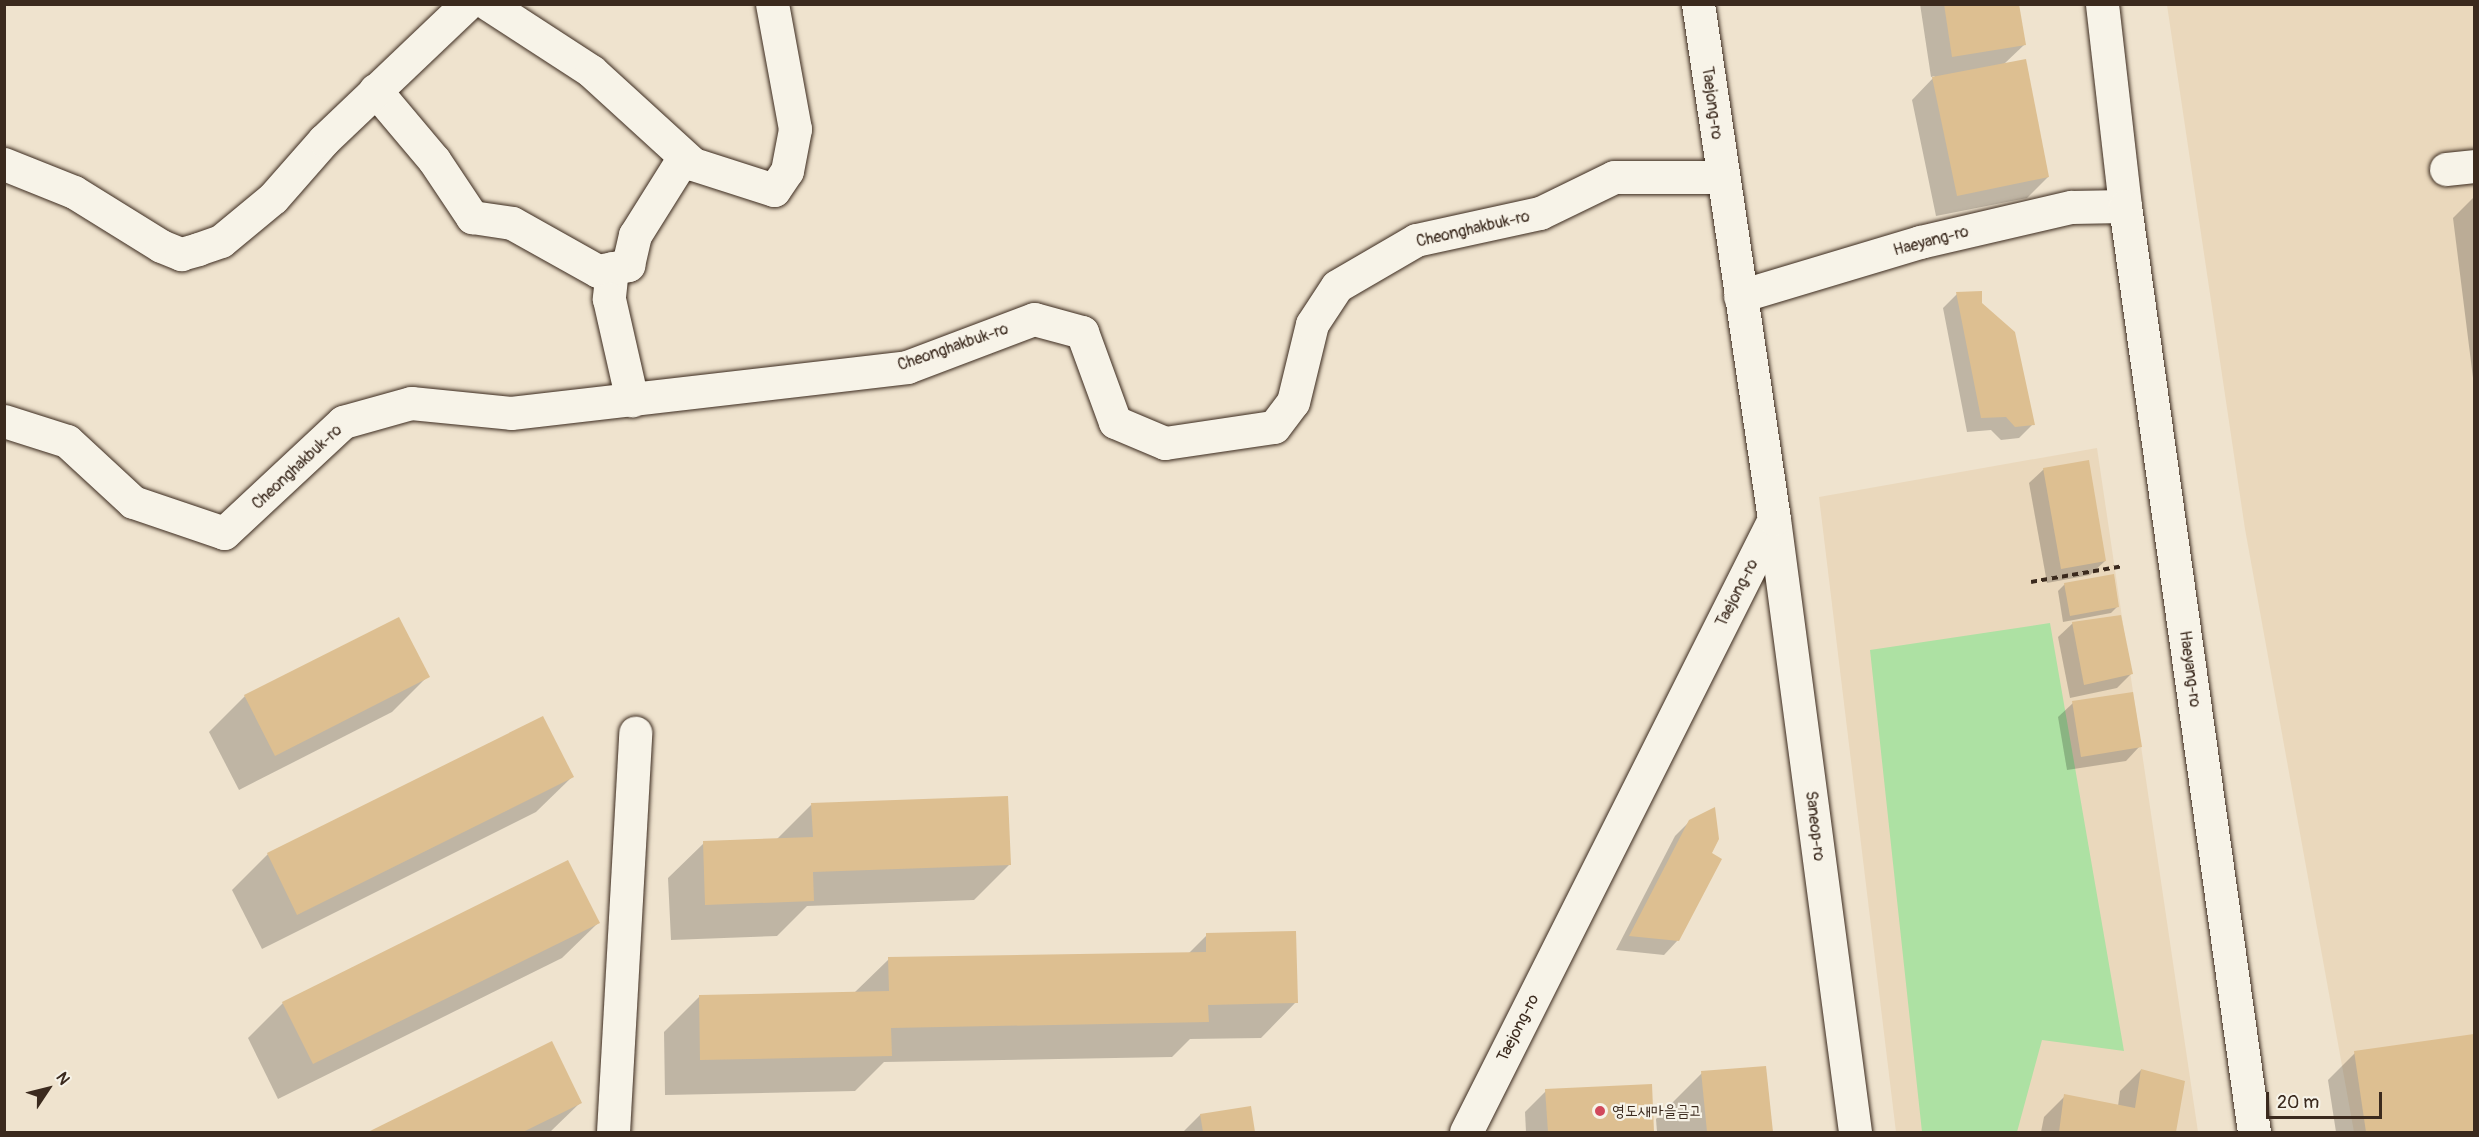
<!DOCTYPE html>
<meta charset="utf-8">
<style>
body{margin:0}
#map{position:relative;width:2479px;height:1137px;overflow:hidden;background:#efe3ce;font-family:Pangolin,"Poor Story",sans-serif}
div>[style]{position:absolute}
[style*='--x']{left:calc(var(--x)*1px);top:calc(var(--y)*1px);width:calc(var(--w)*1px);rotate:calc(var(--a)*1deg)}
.built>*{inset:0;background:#ead8bc}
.green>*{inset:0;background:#ade1a3}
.shadow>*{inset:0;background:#0003}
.building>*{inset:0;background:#ddbf91}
.path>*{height:4px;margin-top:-2px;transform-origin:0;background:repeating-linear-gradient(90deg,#3b2a1e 0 6px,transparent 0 10.5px)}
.roads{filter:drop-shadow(0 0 2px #3b2a1e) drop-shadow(0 0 2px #3b2a1e)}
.minor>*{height:33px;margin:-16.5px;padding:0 16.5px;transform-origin:16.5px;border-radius:16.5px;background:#f7f3e8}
.major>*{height:33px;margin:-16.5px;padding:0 16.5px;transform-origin:16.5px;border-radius:16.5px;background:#f7f3e8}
.dots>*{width:16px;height:16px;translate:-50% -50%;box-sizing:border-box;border:3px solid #f7f3e8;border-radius:50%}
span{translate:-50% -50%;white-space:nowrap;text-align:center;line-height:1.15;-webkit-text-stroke:4.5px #f7f3e8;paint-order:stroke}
.street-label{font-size:16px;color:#3b2a1e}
.poi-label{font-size:16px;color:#3b2a1e}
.left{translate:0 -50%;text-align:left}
.frame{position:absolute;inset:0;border:6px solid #3b2a1e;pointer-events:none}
.north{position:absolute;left:18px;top:1059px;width:60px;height:60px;-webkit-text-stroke:4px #f7f3e8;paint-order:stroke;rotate:55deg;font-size:16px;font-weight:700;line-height:24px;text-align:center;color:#3b2a1e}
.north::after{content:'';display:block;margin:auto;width:21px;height:27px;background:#3b2a1e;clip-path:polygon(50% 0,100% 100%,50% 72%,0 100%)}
.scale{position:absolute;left:2266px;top:1092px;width:116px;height:27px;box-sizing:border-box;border:3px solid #3b2a1e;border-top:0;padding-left:8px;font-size:18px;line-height:21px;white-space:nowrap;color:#3b2a1e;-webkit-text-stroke:4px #f7f3e8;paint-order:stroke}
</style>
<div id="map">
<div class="built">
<div style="clip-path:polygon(2167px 5px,2474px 5px,2474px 1132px,2354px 1132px,2245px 529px)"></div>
<div style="clip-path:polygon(2097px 448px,2198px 1132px,1896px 1132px,1819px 497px)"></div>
</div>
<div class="green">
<div style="clip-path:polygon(2050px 623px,2124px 1051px,2042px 1040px,2017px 1132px,1922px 1132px,1870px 650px)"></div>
</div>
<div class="shadow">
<div style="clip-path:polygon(1920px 4px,2018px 4px,2024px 45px,2004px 64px,2048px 177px,2027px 198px,1936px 216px,1912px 100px,1935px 76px,1931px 77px)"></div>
<div style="clip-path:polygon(2474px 197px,2474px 386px,2453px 218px)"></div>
<div style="clip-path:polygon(1957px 294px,1981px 304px,2033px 424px,2019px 438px,2001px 440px,1991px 430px,1967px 432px,1943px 308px)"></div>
<div style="clip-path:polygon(2044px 469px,2105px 561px,2090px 575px,2047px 583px,2029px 483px)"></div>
<div style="clip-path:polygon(2065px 584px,2118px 606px,2111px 613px,2063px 622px,2058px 591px)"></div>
<div style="clip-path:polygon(2073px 623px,2131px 674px,2117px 688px,2070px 698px,2058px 637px)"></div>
<div style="clip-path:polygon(428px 676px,392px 712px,239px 790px,209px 732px,245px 696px)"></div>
<div style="clip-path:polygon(2073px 703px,2140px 746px,2126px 761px,2067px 770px,2058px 717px)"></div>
<div style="clip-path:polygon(572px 777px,536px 812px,262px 949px,232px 890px,268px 854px)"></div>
<div style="clip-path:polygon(811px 805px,1009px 865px,974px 900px,807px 906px,777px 936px,671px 940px,668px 878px,704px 843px,776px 840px)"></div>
<div style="clip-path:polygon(1690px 821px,1710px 854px,1678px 940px,1664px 955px,1616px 950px,1675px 836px)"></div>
<div style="clip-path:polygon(598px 923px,562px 958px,278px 1099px,248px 1038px,283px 1003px)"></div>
<div style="clip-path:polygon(1207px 935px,1296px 1002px,1261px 1038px,1190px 1039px,1172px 1057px,884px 1062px,855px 1091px,665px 1095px,664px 1032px,700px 996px,854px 993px,889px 959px,1188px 954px)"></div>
<div style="clip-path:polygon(2474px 1035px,2474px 1132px,2336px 1132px,2328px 1080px,2355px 1053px)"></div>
<div style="clip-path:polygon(551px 1043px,581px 1102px,550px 1132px,372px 1132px)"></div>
<div style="clip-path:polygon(1765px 1067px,1771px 1132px,1657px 1132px,1656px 1119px,1702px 1073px)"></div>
<div style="clip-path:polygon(2141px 1070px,2184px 1082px,2175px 1132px,2041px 1132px,2044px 1117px,2065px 1096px,2118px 1106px,2120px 1091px)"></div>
<div style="clip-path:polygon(1650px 1086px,1653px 1132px,1526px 1132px,1525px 1112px,1546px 1091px)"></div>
<div style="clip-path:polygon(1250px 1107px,1254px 1132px,1183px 1132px,1200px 1115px)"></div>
</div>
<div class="building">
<div style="clip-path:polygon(1944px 4px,2019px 4px,2026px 45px,1952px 57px)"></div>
<div style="clip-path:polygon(2026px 59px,2049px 177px,1957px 196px,1932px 77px)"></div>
<div style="clip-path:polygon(1982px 291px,1982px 303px,2015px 332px,2035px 425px,2015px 427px,2006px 417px,1981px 418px,1956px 292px)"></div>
<div style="clip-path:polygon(2089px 460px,2106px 561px,2061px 569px,2043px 468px)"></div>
<div style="clip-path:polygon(2114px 574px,2119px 607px,2070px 616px,2064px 583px)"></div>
<div style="clip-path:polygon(2121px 615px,2133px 674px,2084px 685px,2072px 622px)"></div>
<div style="clip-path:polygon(399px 617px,430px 677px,275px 756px,244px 695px)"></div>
<div style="clip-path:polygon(2133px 692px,2142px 747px,2081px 757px,2072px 701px)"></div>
<div style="clip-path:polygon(543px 716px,574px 777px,297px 915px,267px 853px)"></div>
<div style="clip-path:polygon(1008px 796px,1011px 865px,813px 872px,814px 901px,705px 905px,703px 841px,813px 837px,811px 803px)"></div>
<div style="clip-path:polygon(1715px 807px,1719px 839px,1712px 853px,1722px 859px,1679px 941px,1629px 936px,1689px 820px)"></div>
<div style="clip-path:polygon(568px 860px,600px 923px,313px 1064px,282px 1002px)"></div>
<div style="clip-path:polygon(1296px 931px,1298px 1003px,1208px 1005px,1209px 1022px,891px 1028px,892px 1056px,700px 1060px,699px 995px,889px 991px,888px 957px,1206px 952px,1206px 933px)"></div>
<div style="clip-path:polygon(2474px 1034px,2474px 1132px,2366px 1132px,2354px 1051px)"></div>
<div style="clip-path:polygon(552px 1041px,582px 1103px,523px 1132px,368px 1132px)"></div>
<div style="clip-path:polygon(1766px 1066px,1773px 1132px,1707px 1132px,1701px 1071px)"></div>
<div style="clip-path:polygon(2141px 1069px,2185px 1081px,2176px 1132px,2059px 1132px,2064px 1094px,2135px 1108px)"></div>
<div style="clip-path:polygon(1652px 1084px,1654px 1132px,1548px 1132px,1545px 1089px)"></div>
<div style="clip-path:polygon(1251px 1106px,1255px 1132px,1203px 1132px,1200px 1114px)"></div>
</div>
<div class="path">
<div style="--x:2031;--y:582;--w:94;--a:-9.8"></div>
</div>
<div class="roads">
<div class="minor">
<div style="--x:488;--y:4;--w:123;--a:33"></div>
<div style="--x:591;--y:71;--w:138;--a:42.4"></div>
<div style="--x:693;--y:164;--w:85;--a:17.8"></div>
<div style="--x:774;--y:190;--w:23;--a:-56"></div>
<div style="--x:787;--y:171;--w:43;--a:-79.2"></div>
<div style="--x:795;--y:129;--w:127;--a:-100.4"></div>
<div style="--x:375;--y:90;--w:92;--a:49.9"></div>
<div style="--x:434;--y:160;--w:69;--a:56.3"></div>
<div style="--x:472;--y:217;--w:40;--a:8.5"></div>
<div style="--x:512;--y:223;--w:98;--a:29.2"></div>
<div style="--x:598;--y:271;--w:31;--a:-11"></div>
<div style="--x:628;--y:265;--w:31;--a:-77"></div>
<div style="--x:635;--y:235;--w:92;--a:-57.9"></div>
<div style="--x:4;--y:164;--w:75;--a:21.8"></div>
<div style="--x:74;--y:192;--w:102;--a:31.8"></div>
<div style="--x:161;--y:246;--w:22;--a:22"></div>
<div style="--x:181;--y:254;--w:18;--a:-16"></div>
<div style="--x:198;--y:249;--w:24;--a:-19"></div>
<div style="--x:221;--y:241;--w:67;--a:-39.6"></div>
<div style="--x:273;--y:198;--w:77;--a:-48.7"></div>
<div style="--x:324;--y:140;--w:197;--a:-43.6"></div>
<div style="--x:2446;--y:169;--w:28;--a:-6"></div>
<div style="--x:612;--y:268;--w:31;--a:96"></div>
<div style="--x:609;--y:299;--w:104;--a:77.2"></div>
<div style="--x:1740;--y:296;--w:188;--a:-16.7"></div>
<div style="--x:1920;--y:242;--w:155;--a:-13.1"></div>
<div style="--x:2071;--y:207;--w:54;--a:-1.1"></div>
<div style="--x:4;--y:421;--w:66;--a:17.6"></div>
<div style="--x:67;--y:441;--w:90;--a:42.7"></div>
<div style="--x:133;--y:502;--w:96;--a:18.8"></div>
<div style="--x:224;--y:533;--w:163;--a:-43"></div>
<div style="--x:343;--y:422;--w:71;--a:-15.6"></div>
<div style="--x:411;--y:403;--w:100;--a:5.7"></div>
<div style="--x:511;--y:413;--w:399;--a:-6.6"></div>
<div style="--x:907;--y:367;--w:136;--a:-20.7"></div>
<div style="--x:1034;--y:319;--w:50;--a:15.2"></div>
<div style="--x:1082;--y:332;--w:96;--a:69.9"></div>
<div style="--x:1115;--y:422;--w:54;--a:22.8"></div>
<div style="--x:1165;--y:443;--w:110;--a:-8.4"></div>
<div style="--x:1274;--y:427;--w:31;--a:-53"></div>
<div style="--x:1293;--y:402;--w:80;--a:-76.3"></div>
<div style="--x:1312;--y:324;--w:45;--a:-56.7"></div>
<div style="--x:1337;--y:286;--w:91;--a:-30.2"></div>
<div style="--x:1416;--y:240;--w:127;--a:-12.3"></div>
<div style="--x:1540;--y:213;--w:82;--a:-25.9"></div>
<div style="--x:1614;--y:177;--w:109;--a:0"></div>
<div style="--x:613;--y:1132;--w:400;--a:-86.8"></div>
</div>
<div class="major">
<div style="--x:2102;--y:4;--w:203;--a:83.5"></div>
<div style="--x:2125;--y:206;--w:935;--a:82.07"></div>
<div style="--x:1774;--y:519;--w:618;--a:82.47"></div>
<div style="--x:1466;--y:1132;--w:686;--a:-63.32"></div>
<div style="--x:1774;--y:519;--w:521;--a:-98.39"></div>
</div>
</div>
<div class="dots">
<div style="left:1600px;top:1111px;background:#d1495b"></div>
</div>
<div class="street-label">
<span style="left:1712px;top:103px;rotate:82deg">Taejong-ro</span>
<span style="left:1473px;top:229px;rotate:-13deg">Cheonghakbuk-ro</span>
<span style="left:1931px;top:241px;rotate:-15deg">Haeyang-ro</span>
<span style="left:953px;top:347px;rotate:-19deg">Cheonghakbuk-ro</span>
<span style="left:297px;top:467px;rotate:-43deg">Cheonghakbuk-ro</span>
<span style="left:1737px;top:593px;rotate:-63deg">Taejong-ro</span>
<span style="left:2190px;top:669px;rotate:82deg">Haeyang-ro</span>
<span style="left:1815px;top:826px;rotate:83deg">Saneop-ro</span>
<span style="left:1518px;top:1028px;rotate:-63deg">Taejong-ro</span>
</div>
<div class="poi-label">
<span class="left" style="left:1612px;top:1111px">영도새마을금고</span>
</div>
<div class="frame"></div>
<div class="north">N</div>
<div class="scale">20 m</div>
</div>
